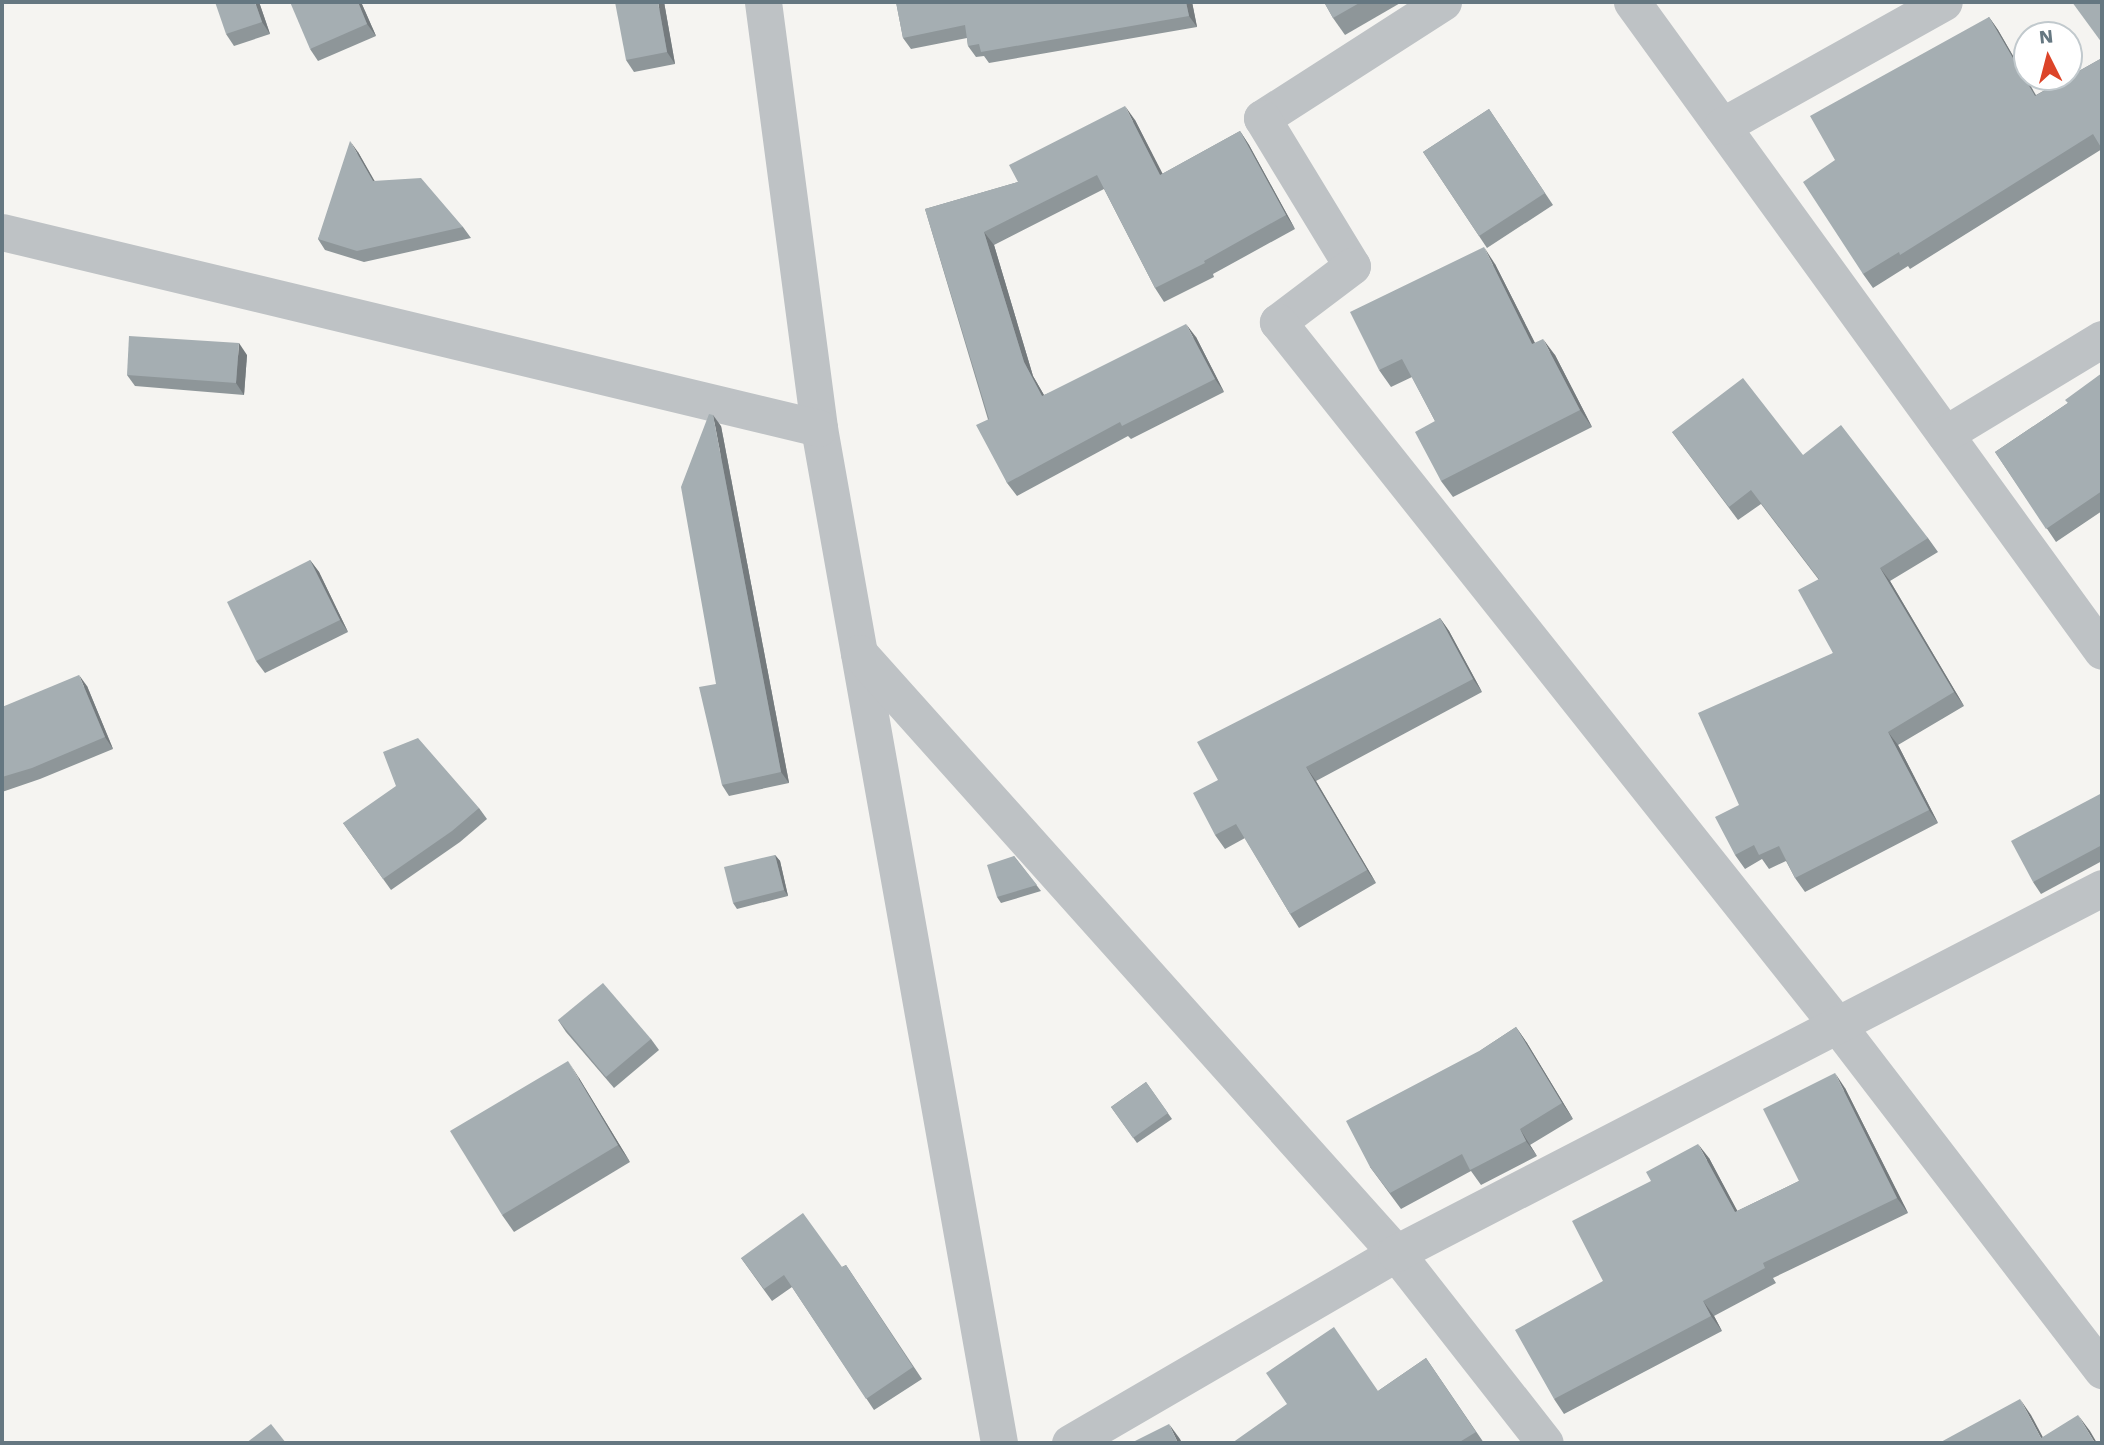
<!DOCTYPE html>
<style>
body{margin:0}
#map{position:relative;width:2104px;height:1445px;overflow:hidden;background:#f5f4f1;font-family:"Work Sans",sans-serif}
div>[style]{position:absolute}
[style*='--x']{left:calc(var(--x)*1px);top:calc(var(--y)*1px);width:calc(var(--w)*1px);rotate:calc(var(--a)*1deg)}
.minor>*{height:37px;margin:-18.5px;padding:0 18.5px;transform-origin:18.5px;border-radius:18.5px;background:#bec2c5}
.wall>*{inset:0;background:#8e9699}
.shaded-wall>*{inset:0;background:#747a7d}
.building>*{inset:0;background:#a5aeb2}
span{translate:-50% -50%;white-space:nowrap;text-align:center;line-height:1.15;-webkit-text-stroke:7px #fff;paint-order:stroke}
.frame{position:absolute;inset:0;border:4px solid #657781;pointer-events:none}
.north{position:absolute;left:2013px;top:21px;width:70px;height:70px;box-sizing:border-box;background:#fff;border:2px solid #c1c9cd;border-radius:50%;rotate:354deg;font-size:19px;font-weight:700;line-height:28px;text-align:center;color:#657781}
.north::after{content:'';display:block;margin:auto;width:24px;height:32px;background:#dc4429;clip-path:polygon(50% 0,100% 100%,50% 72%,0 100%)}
</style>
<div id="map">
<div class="minor">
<div style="--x:763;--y:2;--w:430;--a:82.5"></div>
<div style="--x:819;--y:428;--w:1031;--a:79.94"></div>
<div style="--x:1443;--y:2;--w:215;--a:147.3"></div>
<div style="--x:1262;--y:118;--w:173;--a:58.7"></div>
<div style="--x:1352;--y:266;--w:93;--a:142.9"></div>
<div style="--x:1278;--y:322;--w:900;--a:51.5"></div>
<div style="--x:1838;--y:1026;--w:434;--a:52.5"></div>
<div style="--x:1632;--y:2;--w:801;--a:54.09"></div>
<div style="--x:1722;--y:126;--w:254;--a:-29.2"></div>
<div style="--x:2;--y:232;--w:840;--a:13.49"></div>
<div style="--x:1945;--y:434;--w:184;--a:-31.2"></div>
<div style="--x:859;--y:653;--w:805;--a:48.17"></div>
<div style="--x:1396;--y:1253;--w:241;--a:51.9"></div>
<div style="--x:1070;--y:1443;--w:377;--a:-30.2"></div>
<div style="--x:1396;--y:1253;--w:795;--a:-27.34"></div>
</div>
<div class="wall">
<div style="clip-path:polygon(259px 2px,270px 34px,234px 46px,226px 34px)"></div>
<div style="clip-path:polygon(361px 2px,376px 36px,318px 61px,310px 49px)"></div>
<div style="clip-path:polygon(664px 2px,675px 64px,634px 72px,626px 60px)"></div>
<div style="clip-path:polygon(896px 2px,1192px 2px,1197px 27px,989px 63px,984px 56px,976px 57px,968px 46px,967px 38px,911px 49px,903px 38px)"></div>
<div style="clip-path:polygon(1324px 2px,1402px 2px,1345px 35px,1333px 18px)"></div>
<div style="clip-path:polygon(1989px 17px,1998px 30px,2036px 95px,2102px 58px,2102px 149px,1910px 269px,1908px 266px,1873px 288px,1863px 274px,1835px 160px)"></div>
<div style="clip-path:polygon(1489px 109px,1553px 205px,1487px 248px,1423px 152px)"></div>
<div style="clip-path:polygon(1135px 120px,1162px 174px,1240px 131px,1249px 145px,1295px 229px,1213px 274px,1214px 277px,1164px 302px,1155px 288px,1104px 189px,994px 245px,1033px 376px,1044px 395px,1196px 337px,1224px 392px,1131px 439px,1128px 436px,1017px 496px,1007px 483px,925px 209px,1018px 182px)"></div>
<div style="clip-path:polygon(358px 152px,374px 181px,463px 227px,471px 238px,364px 262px,325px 250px,318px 239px)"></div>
<div style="clip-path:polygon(1495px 264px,1535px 343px,1555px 355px,1592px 427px,1453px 497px,1441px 481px,1435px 421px,1412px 377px,1391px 387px,1379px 370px)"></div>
<div style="clip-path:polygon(247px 355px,244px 395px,135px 386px,127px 375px)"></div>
<div style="clip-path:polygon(2102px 373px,2102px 511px,2056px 542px,1995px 452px,2068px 403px)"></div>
<div style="clip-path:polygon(721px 426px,789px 783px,729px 796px,722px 785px,716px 684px)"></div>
<div style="clip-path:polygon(1672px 432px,1803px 455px,1928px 538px,1938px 552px,1890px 581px,1964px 706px,1898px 745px,1938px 823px,1805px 892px,1795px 878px,1786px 861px,1769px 869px,1762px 859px,1745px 869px,1735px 855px,1739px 805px,1833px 653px,1819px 580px,1761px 504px,1738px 520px)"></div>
<div style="clip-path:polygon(310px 560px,319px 572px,348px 632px,265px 673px,256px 661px)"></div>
<div style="clip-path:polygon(1440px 618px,1449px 631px,1482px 692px,1316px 781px,1376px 883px,1299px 928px,1290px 914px,1245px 838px,1225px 849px,1215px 835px,1218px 780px)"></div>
<div style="clip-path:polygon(87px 686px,113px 749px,40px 779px,2px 792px,2px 707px)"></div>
<div style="clip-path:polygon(2102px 793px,2102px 861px,2041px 894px,2033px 882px)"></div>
<div style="clip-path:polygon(479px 808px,487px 819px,460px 842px,391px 890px,343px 823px)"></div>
<div style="clip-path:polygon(775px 855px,780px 861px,788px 896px,737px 909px,733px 903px)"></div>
<div style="clip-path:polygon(1014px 856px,1041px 891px,1001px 903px,997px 897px)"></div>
<div style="clip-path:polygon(558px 1020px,651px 1039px,659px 1050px,614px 1088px,566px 1032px)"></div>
<div style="clip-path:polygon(1516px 1027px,1527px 1043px,1573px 1119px,1530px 1145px,1537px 1156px,1481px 1185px,1471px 1171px,1401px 1209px,1370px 1167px,1481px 1050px)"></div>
<div style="clip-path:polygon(579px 1078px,630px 1162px,514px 1232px,502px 1215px)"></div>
<div style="clip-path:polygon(1146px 1082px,1172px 1119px,1137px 1143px,1111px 1107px)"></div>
<div style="clip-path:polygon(1845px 1088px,1908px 1213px,1773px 1278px,1776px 1283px,1714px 1316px,1722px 1331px,1564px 1414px,1554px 1399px,1603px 1281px,1709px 1158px,1737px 1211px,1799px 1181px)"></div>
<div style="clip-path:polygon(741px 1258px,842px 1267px,846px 1265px,922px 1379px,874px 1410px,792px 1287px,772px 1301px)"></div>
<div style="clip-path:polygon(1426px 1358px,1484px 1443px,1232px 1443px,1378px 1391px)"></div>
</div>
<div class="shaded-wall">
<div style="clip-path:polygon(255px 2px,259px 2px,270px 34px,262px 22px)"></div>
<div style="clip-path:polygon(358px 2px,361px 2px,376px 36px,367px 24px)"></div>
<div style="clip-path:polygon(658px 2px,664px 2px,675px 64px,667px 52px)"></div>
<div style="clip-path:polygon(1186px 2px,1192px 2px,1197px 27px,1189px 16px)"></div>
<div style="clip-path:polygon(1989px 17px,1998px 30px,2044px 110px,2035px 96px)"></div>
<div style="clip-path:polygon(1125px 106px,1135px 120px,1170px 188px,1160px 175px)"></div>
<div style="clip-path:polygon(1240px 131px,1249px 145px,1295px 229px,1286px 215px)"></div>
<div style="clip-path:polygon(350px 141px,358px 152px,381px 192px,373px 181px)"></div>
<div style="clip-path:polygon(984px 232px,994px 245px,1033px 376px,1052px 409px,1042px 396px,1024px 362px)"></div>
<div style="clip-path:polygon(1484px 247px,1495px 264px,1544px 361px,1532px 344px)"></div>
<div style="clip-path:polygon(1186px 324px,1196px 337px,1224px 392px,1215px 379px)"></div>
<div style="clip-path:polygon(1543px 339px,1555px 355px,1592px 427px,1580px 410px)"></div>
<div style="clip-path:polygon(239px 343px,247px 355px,244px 395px,236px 383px)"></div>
<div style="clip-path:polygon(713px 415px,721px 426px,789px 783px,781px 772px)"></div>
<div style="clip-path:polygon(310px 560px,319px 572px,348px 632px,340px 620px)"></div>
<div style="clip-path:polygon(1880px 568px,1890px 581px,1964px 706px,1954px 692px)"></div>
<div style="clip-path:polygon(1440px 618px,1449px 631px,1482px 692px,1473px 679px)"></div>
<div style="clip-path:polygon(79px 675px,87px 686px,113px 749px,105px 737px)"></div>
<div style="clip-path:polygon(1888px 732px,1898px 745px,1938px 823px,1929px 810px)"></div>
<div style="clip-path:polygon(1306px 767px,1316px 781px,1376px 883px,1367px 870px)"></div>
<div style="clip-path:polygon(775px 855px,780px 861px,788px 896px,784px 890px)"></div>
<div style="clip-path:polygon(1516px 1027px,1527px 1043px,1573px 1119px,1562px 1103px)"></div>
<div style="clip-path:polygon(568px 1061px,579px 1078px,630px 1162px,618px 1145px)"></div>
<div style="clip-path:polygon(1835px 1073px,1845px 1088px,1908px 1213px,1897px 1198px)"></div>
<div style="clip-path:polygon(1520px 1129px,1530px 1145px,1537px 1156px,1526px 1141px)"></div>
<div style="clip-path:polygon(1698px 1144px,1709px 1158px,1746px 1227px,1735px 1212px)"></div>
<div style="clip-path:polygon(1703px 1301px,1714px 1316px,1722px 1331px,1711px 1316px)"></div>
<div style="clip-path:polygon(2020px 1399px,2031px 1415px,2046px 1443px,2041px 1438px)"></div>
<div style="clip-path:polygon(2078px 1415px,2090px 1431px,2097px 1443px,2095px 1443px)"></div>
<div style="clip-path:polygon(1169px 1424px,1180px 1439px,1182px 1443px,1178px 1443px)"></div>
</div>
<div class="building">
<div style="clip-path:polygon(215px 2px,255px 2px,262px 22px,226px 34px)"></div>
<div style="clip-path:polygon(290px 2px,358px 2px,367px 24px,310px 49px)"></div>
<div style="clip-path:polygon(615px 2px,658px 2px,667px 52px,626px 60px)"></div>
<div style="clip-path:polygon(896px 2px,1186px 2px,1189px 16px,981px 52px,979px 44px,968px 46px,965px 25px,903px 38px)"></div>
<div style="clip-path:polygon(1324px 2px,1361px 2px,1333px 18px)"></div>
<div style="clip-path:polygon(2072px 2px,2102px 2px,2102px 43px)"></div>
<div style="clip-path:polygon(1989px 17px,2035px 96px,2102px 58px,2102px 149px,2093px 134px,1900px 255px,1899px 252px,1863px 274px,1803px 182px,1835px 160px,1810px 116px)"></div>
<div style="clip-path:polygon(1125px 106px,1160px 175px,1240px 131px,1286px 215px,1204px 261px,1205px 263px,1155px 288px,1097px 175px,984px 232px,1024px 362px,1042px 396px,1186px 324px,1215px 379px,1122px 426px,1120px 422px,1007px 483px,976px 425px,989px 419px,925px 209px,1018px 182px,1009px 165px)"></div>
<div style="clip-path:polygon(1489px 109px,1545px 193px,1479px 236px,1423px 152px)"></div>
<div style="clip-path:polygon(350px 141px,373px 181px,421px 178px,463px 227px,357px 251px,318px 239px)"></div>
<div style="clip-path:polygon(1484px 247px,1532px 344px,1543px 339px,1580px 410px,1441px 481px,1415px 432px,1435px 421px,1402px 359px,1379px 370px,1350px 312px)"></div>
<div style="clip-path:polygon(129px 336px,239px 343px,236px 383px,127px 375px)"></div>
<div style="clip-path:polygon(2102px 373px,2102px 491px,2046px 529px,1995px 452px,2068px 403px,2065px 400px)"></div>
<div style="clip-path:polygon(1743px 378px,1803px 455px,1841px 425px,1928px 538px,1880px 568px,1954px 692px,1888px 732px,1929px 810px,1795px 878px,1779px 846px,1759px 855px,1754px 845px,1735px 855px,1715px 817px,1739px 805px,1698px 713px,1833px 653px,1798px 590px,1819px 579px,1751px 490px,1729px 507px,1672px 432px)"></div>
<div style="clip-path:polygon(709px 414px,713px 415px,781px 772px,722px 785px,699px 687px,716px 684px,681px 487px)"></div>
<div style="clip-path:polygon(310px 560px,340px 620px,256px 661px,227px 602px)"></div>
<div style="clip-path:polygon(1440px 618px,1473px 679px,1306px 767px,1367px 870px,1290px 914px,1236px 824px,1215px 835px,1193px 793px,1218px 780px,1197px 742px)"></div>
<div style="clip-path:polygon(79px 675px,105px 737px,32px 768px,2px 777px,2px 707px)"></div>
<div style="clip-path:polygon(418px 738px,479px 808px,452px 831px,383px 879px,343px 823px,396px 786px,383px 752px)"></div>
<div style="clip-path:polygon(2102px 793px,2102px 845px,2033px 882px,2011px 841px)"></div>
<div style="clip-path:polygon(775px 855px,784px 890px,733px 903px,724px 867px)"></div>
<div style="clip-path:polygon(1014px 856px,1037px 885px,997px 897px,987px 865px)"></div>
<div style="clip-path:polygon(603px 983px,651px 1039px,606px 1077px,558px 1020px)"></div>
<div style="clip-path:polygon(1516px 1027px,1562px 1103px,1520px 1129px,1526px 1141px,1478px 1166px,1470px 1170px,1462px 1154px,1390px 1193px,1370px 1167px,1346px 1121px,1481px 1050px)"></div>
<div style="clip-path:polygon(568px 1061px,618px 1145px,502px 1215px,450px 1131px)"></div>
<div style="clip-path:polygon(1835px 1073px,1897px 1198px,1763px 1263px,1765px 1268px,1703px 1301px,1711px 1316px,1554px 1399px,1515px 1330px,1603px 1281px,1572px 1221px,1651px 1181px,1646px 1172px,1698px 1144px,1735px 1212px,1799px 1181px,1763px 1109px)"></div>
<div style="clip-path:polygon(1146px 1082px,1168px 1113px,1133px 1138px,1111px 1107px)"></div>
<div style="clip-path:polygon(803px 1213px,842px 1267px,846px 1265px,913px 1367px,866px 1399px,784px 1275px,764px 1289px,741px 1258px)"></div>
<div style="clip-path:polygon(1334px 1327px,1378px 1391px,1426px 1358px,1476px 1432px,1458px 1443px,1232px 1443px,1287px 1404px,1266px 1373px)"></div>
<div style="clip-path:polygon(2020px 1399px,2041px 1438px,2078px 1415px,2095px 1443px,1939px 1443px)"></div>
<div style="clip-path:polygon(271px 1424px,286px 1443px,246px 1443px)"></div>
<div style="clip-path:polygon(1169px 1424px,1178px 1443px,1136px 1443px,1135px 1441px)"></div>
</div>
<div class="frame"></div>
<div class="north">N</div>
</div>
